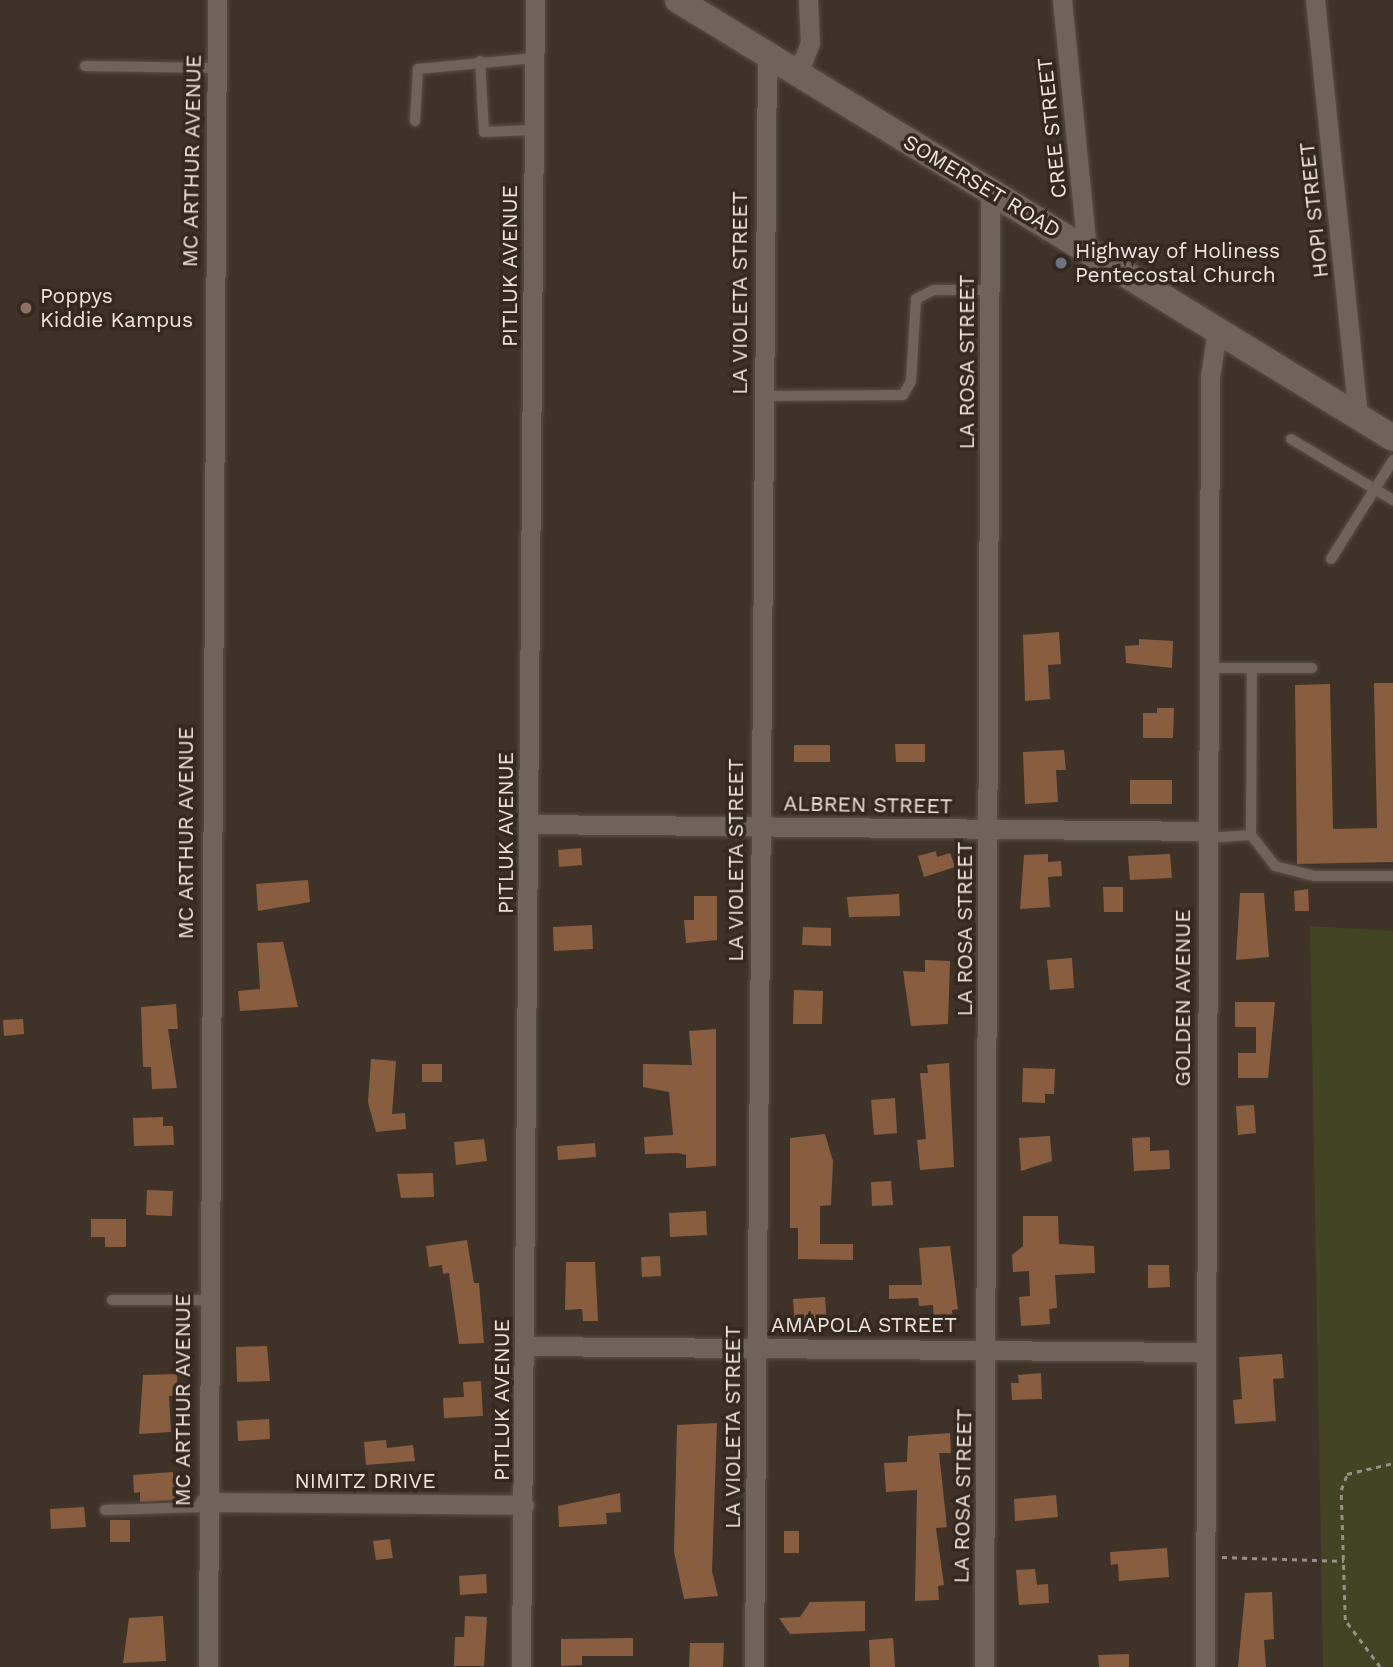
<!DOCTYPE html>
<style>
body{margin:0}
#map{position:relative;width:1393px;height:1667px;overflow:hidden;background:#3f3229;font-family:"Work Sans",sans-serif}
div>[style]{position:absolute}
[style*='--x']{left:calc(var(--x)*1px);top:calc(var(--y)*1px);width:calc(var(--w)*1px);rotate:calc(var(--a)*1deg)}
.green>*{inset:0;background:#414524}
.building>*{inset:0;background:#895e40}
.path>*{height:2.5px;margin-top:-1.25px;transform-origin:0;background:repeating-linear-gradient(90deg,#9a8f88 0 5px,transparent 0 10px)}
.roads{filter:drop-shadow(0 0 2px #594f47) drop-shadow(0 0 2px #594f47)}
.lane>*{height:10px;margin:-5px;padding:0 5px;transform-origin:5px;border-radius:5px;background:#72635a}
.street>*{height:19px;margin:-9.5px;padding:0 9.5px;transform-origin:9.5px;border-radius:9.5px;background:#72635a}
.secondary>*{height:26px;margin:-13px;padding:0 13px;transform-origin:13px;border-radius:13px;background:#72635a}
.dots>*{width:19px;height:19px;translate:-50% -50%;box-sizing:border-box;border:4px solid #34281f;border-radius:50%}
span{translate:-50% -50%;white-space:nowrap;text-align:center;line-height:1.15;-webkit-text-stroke:7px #34281f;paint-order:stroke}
.street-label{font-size:21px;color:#eee6e0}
.poi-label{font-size:21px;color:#eee6e0}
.left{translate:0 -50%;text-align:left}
</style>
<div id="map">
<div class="green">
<div style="clip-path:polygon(1310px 926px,1393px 931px,1393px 1667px,1323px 1667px)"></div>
</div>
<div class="building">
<div style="clip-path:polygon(1059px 632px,1061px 664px,1048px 665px,1050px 699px,1025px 701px,1023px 635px)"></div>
<div style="clip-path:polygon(1139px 639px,1173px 641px,1172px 668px,1126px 663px,1125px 646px,1139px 645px)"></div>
<div style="clip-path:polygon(1374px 683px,1393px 683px,1393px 862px,1297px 864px,1295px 685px,1330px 684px,1333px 829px,1377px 828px)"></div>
<div style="clip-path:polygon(1157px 708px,1174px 708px,1173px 738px,1143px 738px,1143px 713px,1157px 713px)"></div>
<div style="clip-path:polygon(895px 744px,925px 744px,925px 762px,896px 762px)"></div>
<div style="clip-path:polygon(794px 745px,830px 745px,830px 762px,794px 762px)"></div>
<div style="clip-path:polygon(1064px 750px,1066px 770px,1056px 770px,1058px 802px,1025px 804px,1023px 752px)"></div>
<div style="clip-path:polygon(1130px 780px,1172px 780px,1172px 804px,1130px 804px)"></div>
<div style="clip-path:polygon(581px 848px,582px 865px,559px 867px,558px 850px)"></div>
<div style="clip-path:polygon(936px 851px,937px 857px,950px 853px,955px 867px,924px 877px,918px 856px)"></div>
<div style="clip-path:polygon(1048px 854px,1048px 862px,1061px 861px,1062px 876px,1048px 877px,1050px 907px,1020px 909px,1024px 855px)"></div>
<div style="clip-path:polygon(1170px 854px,1172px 878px,1130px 880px,1128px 856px)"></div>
<div style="clip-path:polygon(308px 880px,310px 902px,258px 911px,256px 884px)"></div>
<div style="clip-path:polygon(1103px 887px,1123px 887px,1123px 912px,1104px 912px)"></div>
<div style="clip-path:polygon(1308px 889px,1309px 911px,1295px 911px,1294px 891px)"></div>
<div style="clip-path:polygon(1240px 893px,1264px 893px,1269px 957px,1236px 960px)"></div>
<div style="clip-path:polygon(899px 894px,900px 916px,849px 917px,847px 897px)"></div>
<div style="clip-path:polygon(694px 896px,717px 896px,717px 940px,686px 943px,684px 920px,694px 920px)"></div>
<div style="clip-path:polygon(592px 925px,593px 949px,554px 951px,553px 927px)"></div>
<div style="clip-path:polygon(803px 927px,831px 928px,831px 946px,802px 945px)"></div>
<div style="clip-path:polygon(283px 942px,298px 1007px,240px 1011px,238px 991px,260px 989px,257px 943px)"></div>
<div style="clip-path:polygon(1072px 958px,1074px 988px,1050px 990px,1047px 960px)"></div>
<div style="clip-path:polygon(925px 960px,950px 961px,948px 1024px,911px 1026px,903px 971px,925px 972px)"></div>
<div style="clip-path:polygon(794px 990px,823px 991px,822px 1024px,793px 1024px)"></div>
<div style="clip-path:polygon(1235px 1002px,1275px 1002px,1268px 1078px,1238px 1078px,1238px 1053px,1256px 1053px,1256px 1027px,1235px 1027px)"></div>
<div style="clip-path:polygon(176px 1004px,178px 1029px,168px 1029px,177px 1088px,152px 1089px,151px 1067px,143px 1067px,141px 1007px)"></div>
<div style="clip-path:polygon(23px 1019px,24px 1034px,4px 1036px,3px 1020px)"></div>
<div style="clip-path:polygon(716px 1029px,716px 1166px,686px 1168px,686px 1155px,678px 1153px,645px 1154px,644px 1137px,673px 1135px,669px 1092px,643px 1087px,643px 1064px,692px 1065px,689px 1031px)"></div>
<div style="clip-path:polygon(371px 1059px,396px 1061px,392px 1114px,405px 1113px,406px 1129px,376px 1132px,368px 1102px)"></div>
<div style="clip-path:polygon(949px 1063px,954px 1167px,920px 1170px,917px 1140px,926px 1139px,920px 1073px,928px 1073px,927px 1065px)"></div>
<div style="clip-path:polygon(422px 1064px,442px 1064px,442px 1082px,422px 1082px)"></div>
<div style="clip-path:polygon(1023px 1068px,1055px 1069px,1054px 1094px,1045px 1094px,1045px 1103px,1022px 1102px)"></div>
<div style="clip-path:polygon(895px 1098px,897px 1133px,874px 1135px,871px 1100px)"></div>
<div style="clip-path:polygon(1254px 1105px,1256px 1133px,1238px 1135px,1236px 1106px)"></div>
<div style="clip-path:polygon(163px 1117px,163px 1126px,173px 1126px,174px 1145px,134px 1146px,133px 1118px)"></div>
<div style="clip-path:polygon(825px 1134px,833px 1161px,831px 1205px,820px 1206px,820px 1244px,853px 1244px,853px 1260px,798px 1259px,798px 1228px,790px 1228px,790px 1138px)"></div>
<div style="clip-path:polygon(1050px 1136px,1052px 1161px,1021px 1171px,1019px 1138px)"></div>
<div style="clip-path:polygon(1150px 1137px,1150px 1151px,1169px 1150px,1170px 1169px,1134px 1171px,1132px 1138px)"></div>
<div style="clip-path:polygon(484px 1139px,487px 1161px,456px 1165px,454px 1142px)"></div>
<div style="clip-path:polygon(595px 1143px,596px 1157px,558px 1160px,557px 1146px)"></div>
<div style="clip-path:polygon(433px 1173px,434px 1197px,401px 1198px,397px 1174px)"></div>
<div style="clip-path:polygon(891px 1181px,893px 1205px,872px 1206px,871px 1182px)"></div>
<div style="clip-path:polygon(147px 1190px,173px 1191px,172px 1216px,146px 1215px)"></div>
<div style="clip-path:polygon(706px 1211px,707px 1235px,670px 1237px,669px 1213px)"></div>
<div style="clip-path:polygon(1023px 1216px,1058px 1216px,1059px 1244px,1094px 1246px,1095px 1273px,1055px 1275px,1057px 1308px,1049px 1309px,1050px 1324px,1021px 1326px,1019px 1297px,1030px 1296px,1029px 1271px,1013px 1272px,1012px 1255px,1023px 1246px)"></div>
<div style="clip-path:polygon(91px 1219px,126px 1219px,126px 1247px,105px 1247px,105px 1237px,91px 1237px)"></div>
<div style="clip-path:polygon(467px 1240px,474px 1283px,479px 1283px,484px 1343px,459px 1344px,449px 1273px,443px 1274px,442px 1265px,429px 1267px,426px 1246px)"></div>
<div style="clip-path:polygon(950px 1246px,958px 1309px,952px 1310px,953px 1320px,934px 1321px,933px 1305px,919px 1306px,918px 1298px,889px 1299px,889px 1285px,922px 1285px,919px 1248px)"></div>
<div style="clip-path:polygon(660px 1256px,661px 1276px,642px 1277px,641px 1257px)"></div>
<div style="clip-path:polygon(566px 1262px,595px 1262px,598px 1321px,583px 1321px,582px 1309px,565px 1310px)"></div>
<div style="clip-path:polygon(1148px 1265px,1169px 1265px,1170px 1287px,1148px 1288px)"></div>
<div style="clip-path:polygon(825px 1297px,827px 1326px,795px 1328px,793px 1299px)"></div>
<div style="clip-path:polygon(267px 1346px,270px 1381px,237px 1382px,236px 1347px)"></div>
<div style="clip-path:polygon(1282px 1354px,1284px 1378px,1273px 1379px,1276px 1421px,1235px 1424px,1233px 1400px,1242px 1399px,1239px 1357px)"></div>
<div style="clip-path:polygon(1041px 1373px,1042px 1399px,1012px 1400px,1011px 1383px,1019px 1383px,1018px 1375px)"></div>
<div style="clip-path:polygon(177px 1374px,178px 1396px,169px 1396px,171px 1432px,139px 1434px,143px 1375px)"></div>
<div style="clip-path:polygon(481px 1381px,483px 1416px,444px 1418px,443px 1398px,464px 1397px,463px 1382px)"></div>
<div style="clip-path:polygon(269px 1419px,270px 1439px,238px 1441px,237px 1421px)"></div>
<div style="clip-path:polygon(717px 1423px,712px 1571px,718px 1596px,684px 1599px,674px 1552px,677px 1425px)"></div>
<div style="clip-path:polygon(950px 1433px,951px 1453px,939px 1453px,947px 1527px,936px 1528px,944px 1585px,938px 1586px,939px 1600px,915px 1601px,917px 1490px,886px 1492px,884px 1463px,907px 1462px,908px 1436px)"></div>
<div style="clip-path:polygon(386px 1440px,387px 1448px,413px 1445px,415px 1461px,366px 1465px,364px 1442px)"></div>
<div style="clip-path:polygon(173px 1472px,175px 1500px,140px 1502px,140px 1492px,134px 1493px,133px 1475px)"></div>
<div style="clip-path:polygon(620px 1493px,621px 1512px,606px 1513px,607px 1524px,559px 1527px,558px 1506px)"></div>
<div style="clip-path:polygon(1056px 1495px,1058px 1517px,1015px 1521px,1014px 1499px)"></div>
<div style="clip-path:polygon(84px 1507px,86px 1527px,51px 1529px,50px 1509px)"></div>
<div style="clip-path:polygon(110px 1520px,130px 1520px,130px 1542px,110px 1542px)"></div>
<div style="clip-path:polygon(784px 1531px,799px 1531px,799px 1553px,784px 1553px)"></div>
<div style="clip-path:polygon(390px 1539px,393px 1558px,376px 1560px,373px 1541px)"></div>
<div style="clip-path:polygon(1167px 1548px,1169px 1577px,1119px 1581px,1118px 1564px,1111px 1565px,1110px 1552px)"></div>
<div style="clip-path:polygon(1035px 1569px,1037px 1585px,1048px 1584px,1049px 1603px,1019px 1605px,1016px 1570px)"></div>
<div style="clip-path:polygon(486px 1574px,487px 1593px,460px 1595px,459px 1576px)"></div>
<div style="clip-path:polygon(1272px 1592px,1274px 1639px,1264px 1640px,1266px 1667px,1238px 1667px,1245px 1593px)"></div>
<div style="clip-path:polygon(865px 1601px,865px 1631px,790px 1634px,779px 1618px,800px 1617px,810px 1602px)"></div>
<div style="clip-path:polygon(163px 1616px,166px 1661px,123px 1663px,129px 1618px)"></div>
<div style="clip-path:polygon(465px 1616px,487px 1617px,484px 1666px,454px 1666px,455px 1637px,464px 1637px)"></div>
<div style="clip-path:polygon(633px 1638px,633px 1656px,582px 1656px,582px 1665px,561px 1666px,561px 1639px)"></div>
<div style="clip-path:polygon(893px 1638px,895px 1667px,870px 1667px,869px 1640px)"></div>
<div style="clip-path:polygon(690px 1643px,724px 1643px,723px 1667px,689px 1667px)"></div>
<div style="clip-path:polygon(1129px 1654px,1129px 1667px,1099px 1667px,1098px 1655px)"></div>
</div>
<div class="path">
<div style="--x:1222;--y:1557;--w:122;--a:1.9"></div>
<div style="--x:1380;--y:1667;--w:59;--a:-126.7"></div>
<div style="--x:1345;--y:1620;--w:130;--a:-91.8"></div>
<div style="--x:1341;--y:1490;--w:17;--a:-69"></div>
<div style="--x:1347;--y:1474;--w:47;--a:-13.4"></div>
</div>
<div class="roads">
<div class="lane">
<div style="--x:480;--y:61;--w:71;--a:86.8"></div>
<div style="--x:484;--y:132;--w:50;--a:-2.3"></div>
<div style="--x:85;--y:66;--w:131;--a:0.9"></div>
<div style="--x:415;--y:121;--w:52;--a:-86.7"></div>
<div style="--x:418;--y:69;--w:117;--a:-5.4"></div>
<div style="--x:762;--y:396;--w:141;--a:-0.4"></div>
<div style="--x:903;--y:395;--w:16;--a:-60"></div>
<div style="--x:911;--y:381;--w:82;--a:-86.5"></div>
<div style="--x:916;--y:299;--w:20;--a:-27"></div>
<div style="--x:934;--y:290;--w:56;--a:0"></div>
<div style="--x:1291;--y:439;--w:119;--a:30.9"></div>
<div style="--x:1331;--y:559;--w:117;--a:-57.9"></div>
<div style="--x:1252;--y:668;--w:60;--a:0"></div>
<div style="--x:1251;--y:835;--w:39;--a:52"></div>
<div style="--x:1275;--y:866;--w:40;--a:14.4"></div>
<div style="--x:1314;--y:876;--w:79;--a:0"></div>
<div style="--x:1207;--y:838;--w:44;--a:-3.9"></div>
<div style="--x:1251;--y:835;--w:167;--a:-89.7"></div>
<div style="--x:1252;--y:668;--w:44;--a:180"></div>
<div style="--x:112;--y:1300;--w:94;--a:0"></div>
<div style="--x:105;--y:1510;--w:100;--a:-1.7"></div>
</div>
<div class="street">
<div style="--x:1062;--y:0;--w:251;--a:84.3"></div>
<div style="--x:1315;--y:0;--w:418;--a:84.1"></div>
<div style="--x:798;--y:74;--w:33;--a:-69"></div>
<div style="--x:810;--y:43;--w:43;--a:-92.7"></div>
<div style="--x:529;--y:824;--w:678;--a:0.59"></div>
<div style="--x:525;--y:1346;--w:679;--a:0.51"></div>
<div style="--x:205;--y:1502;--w:319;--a:0.5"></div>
<div style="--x:208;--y:1667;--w:1667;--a:-89.69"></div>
<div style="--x:521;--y:1667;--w:1667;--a:-89.52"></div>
<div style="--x:754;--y:1667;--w:1613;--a:-89.54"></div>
<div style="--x:984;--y:1667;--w:1476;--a:-89.77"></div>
<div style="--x:1205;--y:1667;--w:1290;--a:-89.78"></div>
<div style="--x:1210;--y:377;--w:48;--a:-81.5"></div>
</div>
<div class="secondary">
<div style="--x:678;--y:0;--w:838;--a:31.49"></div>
</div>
</div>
<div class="dots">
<div style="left:1061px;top:263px;background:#6b7280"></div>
<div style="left:26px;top:308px;background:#8d6e63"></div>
</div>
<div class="street-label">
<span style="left:1052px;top:128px;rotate:-96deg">CREE STREET</span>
<span style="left:192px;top:161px;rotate:-89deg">MC ARTHUR AVENUE</span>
<span style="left:982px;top:186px;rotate:31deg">SOMERSET ROAD</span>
<span style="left:1314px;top:210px;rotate:-96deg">HOPI STREET</span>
<span style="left:510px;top:266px;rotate:-90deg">PITLUK AVENUE</span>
<span style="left:740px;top:293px;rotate:-90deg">LA VIOLETA STREET</span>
<span style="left:967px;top:362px;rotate:-90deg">LA ROSA STREET</span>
<span style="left:868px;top:805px;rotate:1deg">ALBREN STREET</span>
<span style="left:186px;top:833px;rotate:-90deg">MC ARTHUR AVENUE</span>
<span style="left:506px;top:833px;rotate:-90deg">PITLUK AVENUE</span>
<span style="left:736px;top:860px;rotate:-90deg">LA VIOLETA STREET</span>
<span style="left:965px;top:929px;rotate:-90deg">LA ROSA STREET</span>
<span style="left:1183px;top:998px;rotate:-90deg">GOLDEN AVENUE</span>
<span style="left:864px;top:1325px">AMAPOLA STREET</span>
<span style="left:183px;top:1400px;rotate:-90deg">MC ARTHUR AVENUE</span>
<span style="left:502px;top:1400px;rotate:-90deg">PITLUK AVENUE</span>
<span style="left:733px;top:1427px;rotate:-90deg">LA VIOLETA STREET</span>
<span style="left:365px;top:1481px">NIMITZ DRIVE</span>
<span style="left:963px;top:1496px;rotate:-89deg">LA ROSA STREET</span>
</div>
<div class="poi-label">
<span class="left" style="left:1075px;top:263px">Highway of Holiness<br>Pentecostal Church</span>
<span class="left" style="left:40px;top:308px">Poppys<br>Kiddie Kampus</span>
</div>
</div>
